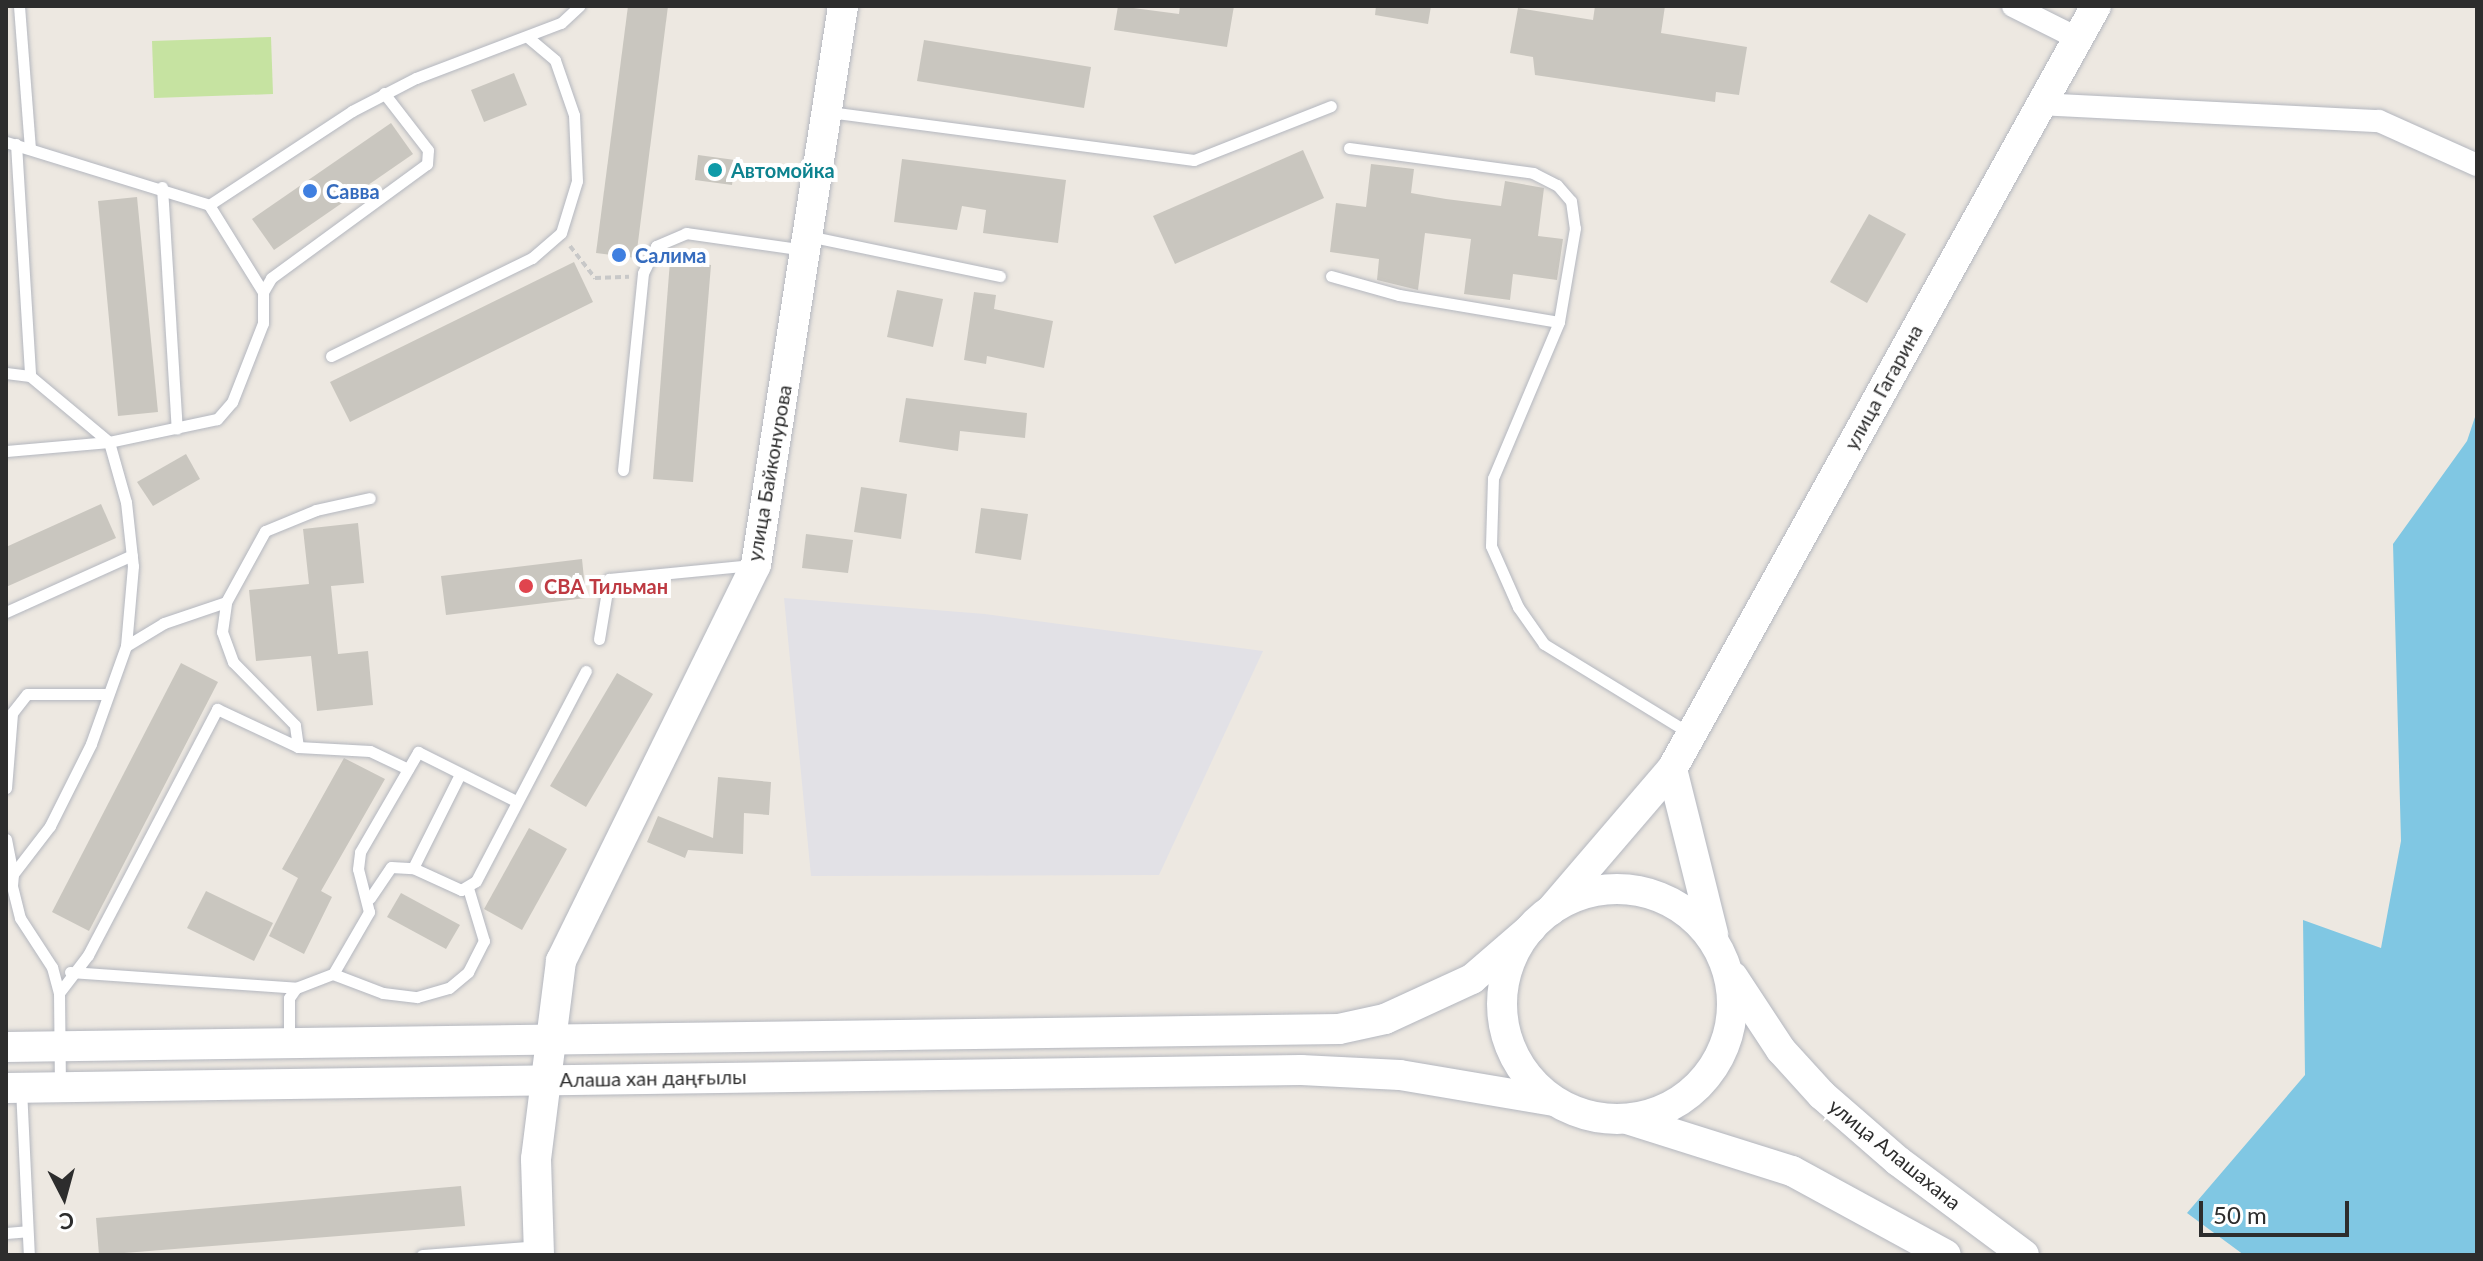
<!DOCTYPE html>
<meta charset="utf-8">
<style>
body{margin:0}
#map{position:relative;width:2483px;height:1261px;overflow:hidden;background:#ede8e1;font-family:Lato,sans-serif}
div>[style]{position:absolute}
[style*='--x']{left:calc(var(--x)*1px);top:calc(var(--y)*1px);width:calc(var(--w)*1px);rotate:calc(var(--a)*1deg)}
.industrial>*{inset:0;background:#e2e1e6}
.pitch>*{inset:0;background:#c6e3a1}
.water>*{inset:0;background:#80c7e3}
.building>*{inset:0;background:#c9c6bf}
.path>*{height:4px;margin-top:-2px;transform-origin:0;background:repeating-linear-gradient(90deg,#c8c8c8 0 6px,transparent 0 10px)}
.roads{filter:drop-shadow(0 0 2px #b4b7bf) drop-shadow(0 0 2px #b4b7bf)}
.lane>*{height:11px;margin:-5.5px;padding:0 5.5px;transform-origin:5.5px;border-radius:5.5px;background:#fff}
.street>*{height:22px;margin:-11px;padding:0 11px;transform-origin:11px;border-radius:11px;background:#fff}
.secondary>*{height:30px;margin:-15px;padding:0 15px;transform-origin:15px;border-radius:15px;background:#fff}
.secondary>.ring{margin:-15px;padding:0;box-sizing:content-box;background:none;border:30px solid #fff;border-radius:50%}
.dots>*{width:22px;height:22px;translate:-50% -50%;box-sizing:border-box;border:4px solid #fff;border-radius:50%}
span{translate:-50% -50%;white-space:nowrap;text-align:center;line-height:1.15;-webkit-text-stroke:8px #fff;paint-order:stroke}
.culture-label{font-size:20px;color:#0d838f;font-weight:700}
.left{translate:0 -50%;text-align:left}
.shop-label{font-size:20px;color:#366cbe;font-weight:700}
.street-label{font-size:20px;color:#2d2d2d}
.health-label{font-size:20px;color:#be3a42;font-weight:700}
.frame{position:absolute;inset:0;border:8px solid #2d2d2d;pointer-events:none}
.north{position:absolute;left:24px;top:1157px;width:80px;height:80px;-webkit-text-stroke:6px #fff;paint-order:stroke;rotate:174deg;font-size:22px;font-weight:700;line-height:32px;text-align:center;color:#2d2d2d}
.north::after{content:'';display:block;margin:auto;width:28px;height:36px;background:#2d2d2d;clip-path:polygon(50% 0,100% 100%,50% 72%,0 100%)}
.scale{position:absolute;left:2199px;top:1201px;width:150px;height:36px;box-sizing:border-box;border:4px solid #2d2d2d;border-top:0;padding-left:10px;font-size:24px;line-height:28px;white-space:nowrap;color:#2d2d2d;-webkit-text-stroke:6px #fff;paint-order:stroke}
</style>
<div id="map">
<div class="industrial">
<div style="clip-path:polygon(784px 598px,985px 614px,1263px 651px,1159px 875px,811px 876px)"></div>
</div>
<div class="pitch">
<div style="clip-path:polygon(271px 37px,273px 94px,154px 98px,152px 41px)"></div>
</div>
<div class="water">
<div style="clip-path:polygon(2477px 411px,2477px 1255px,2244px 1255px,2187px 1213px,2305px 1075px,2303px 920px,2381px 948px,2401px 841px,2393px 544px,2467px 441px)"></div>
</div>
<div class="building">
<div style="clip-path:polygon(628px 6px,668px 6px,636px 258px,596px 253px)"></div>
<div style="clip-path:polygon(1118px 6px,1179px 14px,1180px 6px,1234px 6px,1227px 47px,1114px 30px)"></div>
<div style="clip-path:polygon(1376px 6px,1431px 6px,1428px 24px,1375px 15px)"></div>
<div style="clip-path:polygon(1595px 6px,1665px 6px,1661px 33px,1747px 47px,1739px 95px,1716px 92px,1715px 102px,1535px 75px,1533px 57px,1510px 53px,1518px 8px,1593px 20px)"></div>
<div style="clip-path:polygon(924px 40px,1091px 67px,1084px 108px,917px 81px)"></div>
<div style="clip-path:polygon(514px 73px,527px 105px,484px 122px,471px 90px)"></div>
<div style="clip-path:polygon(391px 123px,413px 154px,274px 250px,252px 219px)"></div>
<div style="clip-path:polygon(1303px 150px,1324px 198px,1175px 264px,1153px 216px)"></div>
<div style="clip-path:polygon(698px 155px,735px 160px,732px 185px,695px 180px)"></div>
<div style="clip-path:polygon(902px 159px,1066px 180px,1058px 243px,983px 233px,986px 210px,962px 206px,957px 230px,894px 222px)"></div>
<div style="clip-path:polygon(1371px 164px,1414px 169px,1411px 193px,1446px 199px,1501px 206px,1505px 181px,1544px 188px,1538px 236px,1563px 239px,1557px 280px,1513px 274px,1510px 300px,1464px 294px,1471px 239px,1425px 233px,1418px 290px,1377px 280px,1379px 259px,1330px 252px,1336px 203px,1366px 207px)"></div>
<div style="clip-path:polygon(137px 197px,158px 412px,118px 416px,98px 201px)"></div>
<div style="clip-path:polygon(1869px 214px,1906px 234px,1867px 303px,1830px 282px)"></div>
<div style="clip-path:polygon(670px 261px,711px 265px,693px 482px,653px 479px)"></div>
<div style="clip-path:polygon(574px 262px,593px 302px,350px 422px,330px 382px)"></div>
<div style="clip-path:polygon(897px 290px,943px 299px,933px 347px,887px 337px)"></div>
<div style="clip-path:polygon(974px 292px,996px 295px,994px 309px,1053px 321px,1044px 368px,987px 356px,986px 364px,964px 360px)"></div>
<div style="clip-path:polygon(906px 398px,1027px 413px,1025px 438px,960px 431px,958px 451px,899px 442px)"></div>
<div style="clip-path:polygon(186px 454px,200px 479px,153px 506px,137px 482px)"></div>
<div style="clip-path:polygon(861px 487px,907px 494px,901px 539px,854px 532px)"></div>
<div style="clip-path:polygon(101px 504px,116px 538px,6px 587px,6px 547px)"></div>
<div style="clip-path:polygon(981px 508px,1028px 514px,1021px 560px,975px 553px)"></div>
<div style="clip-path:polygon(358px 523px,364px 583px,331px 586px,338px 654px,368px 651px,373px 705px,317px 711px,311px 656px,256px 661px,249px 590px,309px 584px,303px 529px)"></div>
<div style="clip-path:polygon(806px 534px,853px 540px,848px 573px,802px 568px)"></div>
<div style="clip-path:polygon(582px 559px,586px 598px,446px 615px,441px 576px)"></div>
<div style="clip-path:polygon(181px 663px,218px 682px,89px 931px,52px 912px)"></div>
<div style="clip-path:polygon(617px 673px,653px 694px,586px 807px,550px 786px)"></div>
<div style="clip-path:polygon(344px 758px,385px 779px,321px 891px,332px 897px,304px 954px,269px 936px,298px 878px,282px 869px)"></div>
<div style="clip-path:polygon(718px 777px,771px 782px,769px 815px,744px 813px,743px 854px,688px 850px,685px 858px,647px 842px,658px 816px,713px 838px)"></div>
<div style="clip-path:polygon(529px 828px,567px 849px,522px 930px,484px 909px)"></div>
<div style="clip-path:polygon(206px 891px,273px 923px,254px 961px,187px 928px)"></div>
<div style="clip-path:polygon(401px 893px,460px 925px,446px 949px,387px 917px)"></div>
<div style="clip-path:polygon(461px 1186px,465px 1226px,99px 1255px,96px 1218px)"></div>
</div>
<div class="path">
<div style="--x:570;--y:246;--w:41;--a:52"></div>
<div style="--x:595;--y:278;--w:34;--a:-2"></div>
</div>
<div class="roads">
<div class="lane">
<div style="--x:19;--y:6;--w:142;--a:85.6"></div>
<div style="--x:829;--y:112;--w:368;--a:7.5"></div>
<div style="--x:1194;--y:160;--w:147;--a:-21.5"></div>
<div style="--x:6;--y:142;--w:213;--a:17.2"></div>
<div style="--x:209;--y:205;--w:102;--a:58.2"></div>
<div style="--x:263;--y:292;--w:31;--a:90"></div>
<div style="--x:263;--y:323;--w:85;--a:111.4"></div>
<div style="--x:232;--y:402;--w:23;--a:131"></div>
<div style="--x:217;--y:419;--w:110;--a:168"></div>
<div style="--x:109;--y:442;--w:62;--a:74.2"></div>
<div style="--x:126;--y:502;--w:64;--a:83.8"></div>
<div style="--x:133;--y:566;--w:80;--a:95"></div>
<div style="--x:126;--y:646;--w:104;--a:109.7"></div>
<div style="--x:91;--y:744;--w:92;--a:116.6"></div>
<div style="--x:50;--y:826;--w:61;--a:127.6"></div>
<div style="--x:13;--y:874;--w:12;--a:95"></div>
<div style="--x:12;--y:886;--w:33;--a:76"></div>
<div style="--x:20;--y:918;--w:59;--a:56.9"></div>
<div style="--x:52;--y:967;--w:27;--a:75"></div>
<div style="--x:59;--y:993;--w:93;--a:89.4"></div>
<div style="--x:16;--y:144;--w:232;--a:86.5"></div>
<div style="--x:1349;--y:148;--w:186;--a:7.7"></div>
<div style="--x:1533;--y:173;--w:27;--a:27"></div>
<div style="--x:1557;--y:185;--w:21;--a:49"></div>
<div style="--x:1571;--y:201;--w:27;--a:82"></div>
<div style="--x:1575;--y:228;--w:95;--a:99.7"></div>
<div style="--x:1559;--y:322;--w:169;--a:112.9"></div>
<div style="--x:1493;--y:478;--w:68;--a:91.7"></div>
<div style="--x:1491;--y:546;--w:67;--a:66.1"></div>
<div style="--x:1518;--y:607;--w:45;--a:54.9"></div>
<div style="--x:1544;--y:644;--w:172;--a:31.5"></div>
<div style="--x:162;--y:187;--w:242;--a:86.5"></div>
<div style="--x:209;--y:205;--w:171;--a:-33.3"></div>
<div style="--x:352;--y:111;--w:72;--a:-27.3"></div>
<div style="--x:416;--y:78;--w:155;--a:-20.8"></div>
<div style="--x:561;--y:23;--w:25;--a:-43"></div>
<div style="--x:808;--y:236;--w:196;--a:11.8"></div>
<div style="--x:1331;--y:276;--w:71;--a:15.6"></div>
<div style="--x:1399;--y:295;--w:162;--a:9.6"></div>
<div style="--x:263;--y:292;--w:16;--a:-60"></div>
<div style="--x:271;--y:278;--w:193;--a:-36.2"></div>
<div style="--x:427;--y:164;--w:14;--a:-86"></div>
<div style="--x:428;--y:150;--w:72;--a:-127.7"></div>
<div style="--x:331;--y:356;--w:224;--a:-26"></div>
<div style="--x:532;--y:258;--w:38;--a:-41"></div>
<div style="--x:561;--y:233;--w:54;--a:-72.9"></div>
<div style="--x:577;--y:181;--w:66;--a:-92.6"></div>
<div style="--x:574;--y:115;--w:58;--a:-109.1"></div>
<div style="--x:555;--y:60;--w:35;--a:-140"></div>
<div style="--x:6;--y:373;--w:24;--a:7"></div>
<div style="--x:30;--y:376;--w:103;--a:39.9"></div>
<div style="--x:109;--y:442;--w:103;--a:175"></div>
<div style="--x:623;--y:470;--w:198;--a:-84.2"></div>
<div style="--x:643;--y:273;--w:30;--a:-64"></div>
<div style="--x:656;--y:246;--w:33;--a:-23"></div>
<div style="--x:686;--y:233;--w:120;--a:8.1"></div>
<div style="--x:6;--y:612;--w:138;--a:-24.3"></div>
<div style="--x:599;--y:639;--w:61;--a:-80.5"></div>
<div style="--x:609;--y:579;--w:144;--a:-5.6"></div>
<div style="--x:126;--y:646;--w:44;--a:-31.2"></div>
<div style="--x:164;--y:623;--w:65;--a:-18.7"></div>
<div style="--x:298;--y:747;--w:22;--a:-98"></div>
<div style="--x:295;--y:725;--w:88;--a:-134.5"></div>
<div style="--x:233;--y:662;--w:32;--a:-110"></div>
<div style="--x:222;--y:632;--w:30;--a:-82"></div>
<div style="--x:226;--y:602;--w:81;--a:-61.2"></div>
<div style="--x:265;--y:531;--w:55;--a:-22.4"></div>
<div style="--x:316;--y:510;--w:55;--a:-12.5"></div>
<div style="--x:6;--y:788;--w:75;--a:-85.4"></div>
<div style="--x:12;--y:713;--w:24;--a:-52"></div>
<div style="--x:27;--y:694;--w:81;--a:0"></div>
<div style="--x:6;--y:839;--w:36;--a:79"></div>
<div style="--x:413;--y:868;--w:105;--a:-63.4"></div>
<div style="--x:370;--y:898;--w:37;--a:-56"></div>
<div style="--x:391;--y:867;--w:22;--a:3"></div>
<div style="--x:413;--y:868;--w:53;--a:24.6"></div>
<div style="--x:461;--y:890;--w:17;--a:-31"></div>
<div style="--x:476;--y:881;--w:237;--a:-62.4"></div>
<div style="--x:70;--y:972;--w:227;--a:4"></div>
<div style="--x:333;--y:974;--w:53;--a:20.8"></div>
<div style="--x:383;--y:993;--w:34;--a:7"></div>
<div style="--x:417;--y:997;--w:33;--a:-16"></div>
<div style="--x:449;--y:988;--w:25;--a:-40"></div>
<div style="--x:468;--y:972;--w:35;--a:-63"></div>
<div style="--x:484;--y:941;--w:55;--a:-106.8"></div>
<div style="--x:59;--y:993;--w:48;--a:-52.7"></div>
<div style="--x:88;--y:955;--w:278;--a:-62.3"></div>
<div style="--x:217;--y:709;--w:89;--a:25.1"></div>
<div style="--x:298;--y:747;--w:72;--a:3.2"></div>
<div style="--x:370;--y:751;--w:42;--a:25.3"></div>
<div style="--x:289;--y:1040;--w:42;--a:-90"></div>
<div style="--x:289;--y:998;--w:12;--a:-55"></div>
<div style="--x:296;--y:988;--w:40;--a:-21"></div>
<div style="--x:333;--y:974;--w:72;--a:-59.9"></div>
<div style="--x:369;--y:912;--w:44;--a:-104.3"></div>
<div style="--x:358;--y:869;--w:17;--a:-83"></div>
<div style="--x:360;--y:852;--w:116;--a:-59.9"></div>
<div style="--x:418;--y:752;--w:110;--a:26.6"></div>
<div style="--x:21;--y:1088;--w:167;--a:87.3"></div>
<div style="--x:6;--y:1233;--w:21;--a:-5"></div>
<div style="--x:422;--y:1255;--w:116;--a:-4.4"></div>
</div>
<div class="street">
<div style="--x:2013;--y:6;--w:72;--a:26.6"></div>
<div style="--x:2039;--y:104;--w:340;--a:2.9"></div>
<div style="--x:2379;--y:121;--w:107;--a:24.2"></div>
</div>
<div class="secondary">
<div style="--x:1672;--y:769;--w:170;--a:76"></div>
<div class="ring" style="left:1502px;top:889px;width:200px;height:200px"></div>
<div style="--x:1551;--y:910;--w:186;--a:-49.4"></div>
<div style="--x:1672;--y:769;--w:873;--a:-60.94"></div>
<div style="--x:1733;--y:977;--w:87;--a:56.7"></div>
<div style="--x:1781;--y:1050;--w:61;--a:47.7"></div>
<div style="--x:1822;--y:1095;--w:101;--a:41"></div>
<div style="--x:1898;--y:1161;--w:157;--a:36.7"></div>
<div style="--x:6;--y:1047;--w:1333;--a:-0.77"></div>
<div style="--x:1339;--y:1029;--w:47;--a:-12.3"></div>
<div style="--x:1385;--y:1019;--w:96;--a:-24.7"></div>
<div style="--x:1472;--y:979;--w:78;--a:-40.8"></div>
<div style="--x:6;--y:1088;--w:1295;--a:-0.8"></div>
<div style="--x:1301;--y:1070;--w:99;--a:2.9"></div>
<div style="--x:1400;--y:1075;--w:156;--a:9.6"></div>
<div style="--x:1630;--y:1120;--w:170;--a:17.5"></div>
<div style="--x:1792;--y:1171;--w:175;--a:28.6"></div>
<div style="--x:539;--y:1255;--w:96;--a:-91.8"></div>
<div style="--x:536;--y:1159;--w:200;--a:-82.8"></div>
<div style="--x:561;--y:961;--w:441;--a:-63.8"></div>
<div style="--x:756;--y:565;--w:566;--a:-81.15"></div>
</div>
</div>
<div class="dots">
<div style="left:715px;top:170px;background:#0f9aa8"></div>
<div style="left:310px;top:191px;background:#3f7fe0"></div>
<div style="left:619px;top:255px;background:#3f7fe0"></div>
<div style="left:526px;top:586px;background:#e0444e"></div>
</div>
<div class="culture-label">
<span class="left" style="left:731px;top:170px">Автомойка</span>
</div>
<div class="shop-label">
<span class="left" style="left:326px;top:191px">Савва</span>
<span class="left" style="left:635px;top:255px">Салима</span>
</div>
<div class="street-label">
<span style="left:1883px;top:387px;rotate:-61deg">улица Гагарина</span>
<span style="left:769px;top:473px;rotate:-80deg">улица Байконурова</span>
<span style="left:653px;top:1078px;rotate:-1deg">Алаша хан даңғылы</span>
<span style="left:1895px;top:1154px;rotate:39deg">улица Алашахана</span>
</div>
<div class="health-label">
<span class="left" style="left:544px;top:586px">СВА Тильман</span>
</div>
<div class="frame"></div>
<div class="north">С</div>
<div class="scale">50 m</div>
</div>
